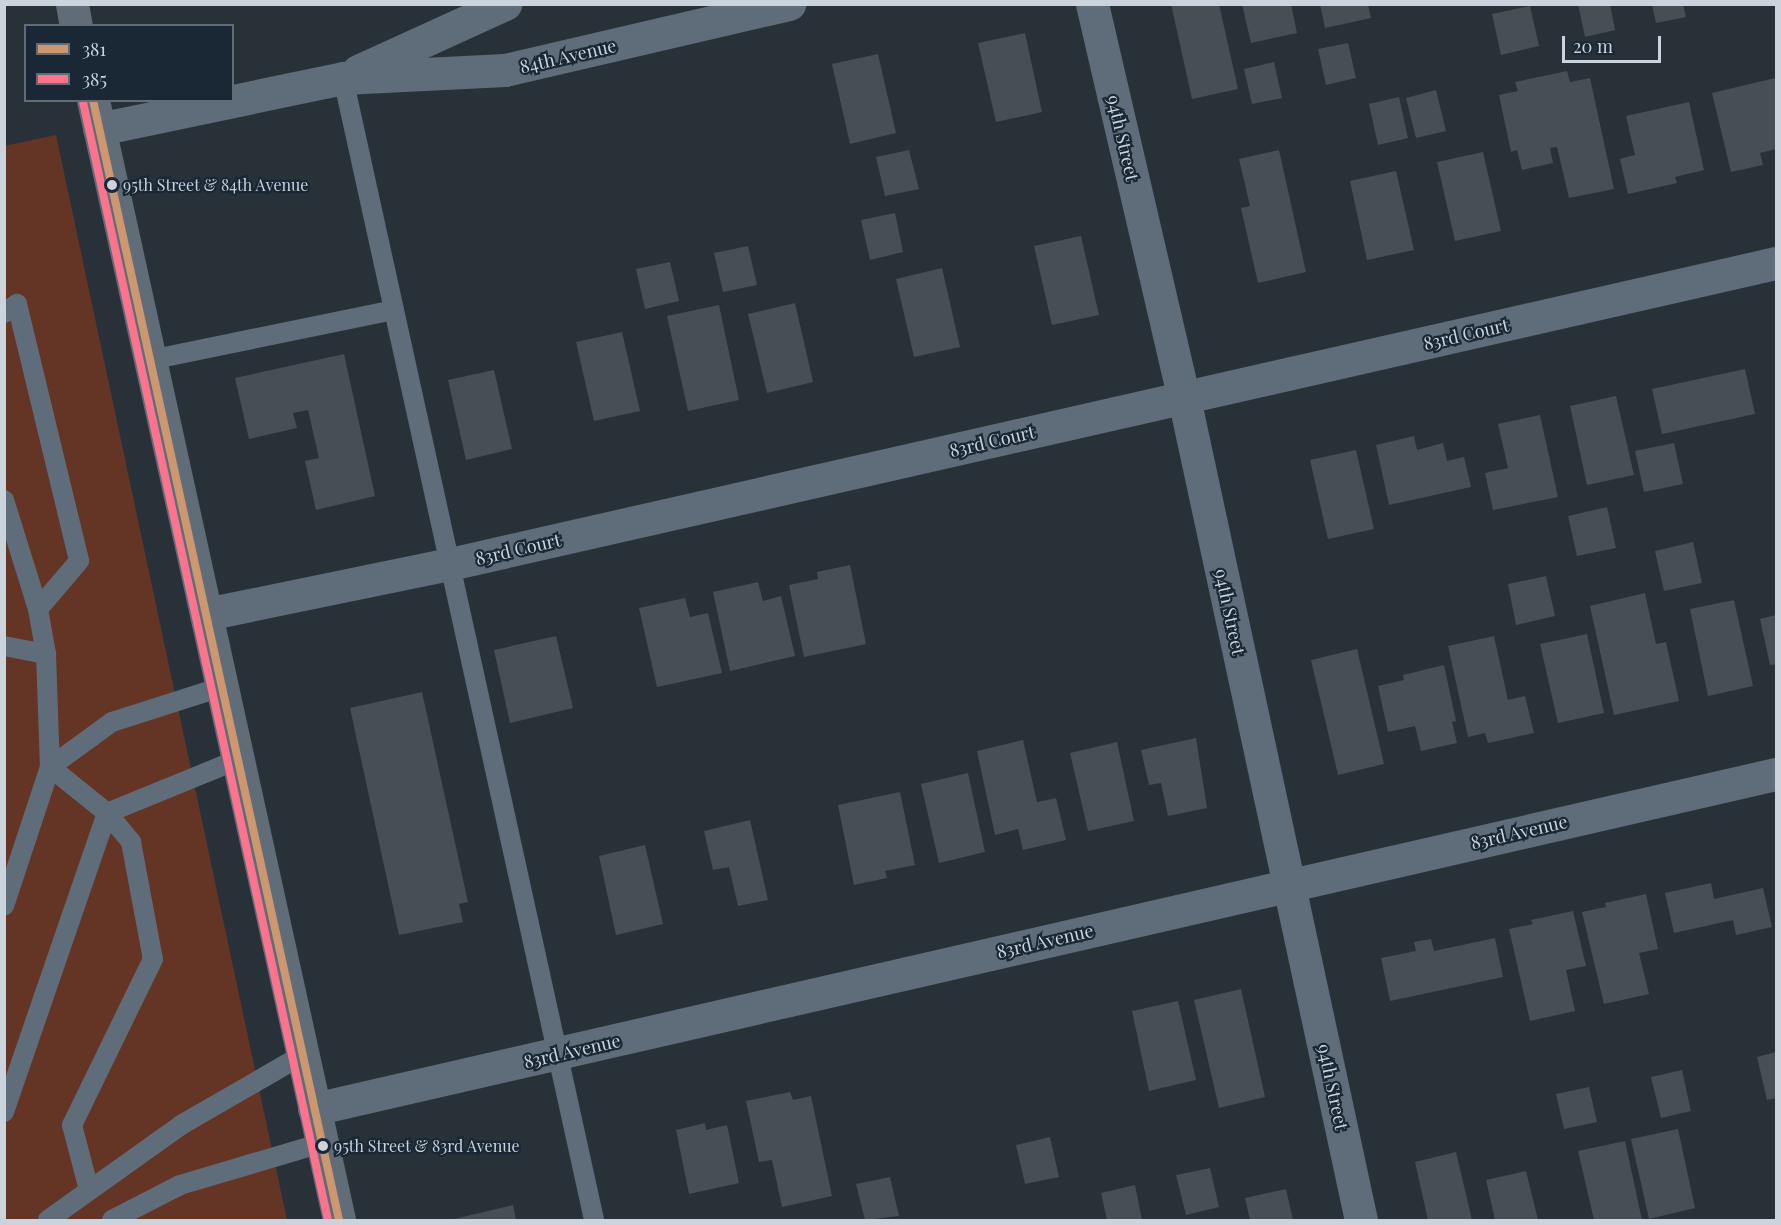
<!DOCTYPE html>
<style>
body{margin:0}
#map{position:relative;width:1781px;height:1225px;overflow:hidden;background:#293138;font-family:"Playfair Display",serif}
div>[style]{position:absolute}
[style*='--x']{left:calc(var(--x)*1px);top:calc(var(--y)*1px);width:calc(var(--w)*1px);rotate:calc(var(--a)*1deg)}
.green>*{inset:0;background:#643425}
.building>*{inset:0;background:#474e54}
.lane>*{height:20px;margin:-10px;padding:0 10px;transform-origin:10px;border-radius:10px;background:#5f6c79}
.street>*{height:33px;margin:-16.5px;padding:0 16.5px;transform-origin:16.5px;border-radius:16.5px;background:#5f6c79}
.primary>*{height:33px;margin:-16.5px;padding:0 16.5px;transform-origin:16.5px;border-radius:16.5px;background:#606d79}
.bus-1>*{height:8px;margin:-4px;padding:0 4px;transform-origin:4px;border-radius:4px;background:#cd976f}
.bus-2>*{height:8px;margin:-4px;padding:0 4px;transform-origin:4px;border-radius:4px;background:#fc738d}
.dots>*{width:16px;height:16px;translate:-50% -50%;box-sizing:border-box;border:3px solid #1a2734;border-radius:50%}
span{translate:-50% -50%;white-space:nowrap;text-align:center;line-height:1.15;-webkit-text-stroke:4.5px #1a2734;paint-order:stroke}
.bus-label{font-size:16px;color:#cbd3dc}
.left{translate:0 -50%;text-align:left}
.street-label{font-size:18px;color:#cbd3dc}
.frame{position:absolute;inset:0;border:6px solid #cbd3dc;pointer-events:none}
.legend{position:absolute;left:24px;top:24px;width:210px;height:78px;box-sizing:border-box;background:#1a2734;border:2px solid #616c77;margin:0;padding:8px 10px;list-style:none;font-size:18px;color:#cbd3dc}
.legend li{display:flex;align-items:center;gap:12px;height:30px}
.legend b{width:30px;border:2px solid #616c77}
.scale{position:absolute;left:1562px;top:36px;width:99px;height:27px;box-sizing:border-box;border:3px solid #cbd3dc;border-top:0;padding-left:8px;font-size:18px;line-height:21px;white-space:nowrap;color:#cbd3dc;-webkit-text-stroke:4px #1a2734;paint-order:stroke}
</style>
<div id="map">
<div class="green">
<div style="clip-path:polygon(56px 135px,287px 1220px,5px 1220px,4px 146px)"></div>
</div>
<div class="building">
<div style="clip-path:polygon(1171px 4px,1219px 4px,1238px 89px,1192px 99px)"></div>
<div style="clip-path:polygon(1242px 4px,1291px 4px,1297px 33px,1251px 43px)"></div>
<div style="clip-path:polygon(1320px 4px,1368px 4px,1371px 18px,1325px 28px)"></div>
<div style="clip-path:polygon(1578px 4px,1610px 4px,1615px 30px,1585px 37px)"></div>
<div style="clip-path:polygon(1652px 4px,1683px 4px,1686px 17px,1656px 23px)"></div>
<div style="clip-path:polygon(1530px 6px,1539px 46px,1501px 55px,1492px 14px)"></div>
<div style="clip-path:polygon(1025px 33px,1042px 112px,996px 122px,978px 43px)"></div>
<div style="clip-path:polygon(1348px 43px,1356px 78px,1326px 85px,1318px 49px)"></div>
<div style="clip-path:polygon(878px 54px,896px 133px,850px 144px,832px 64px)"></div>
<div style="clip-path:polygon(1274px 62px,1282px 98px,1252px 104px,1244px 69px)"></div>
<div style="clip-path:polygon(1567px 71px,1570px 82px,1590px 78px,1614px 189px,1569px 198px,1557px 147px,1550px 148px,1553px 163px,1522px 170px,1517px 150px,1511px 152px,1499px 95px,1518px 91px,1515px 82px)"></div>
<div style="clip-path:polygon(1775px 78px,1776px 149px,1760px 153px,1763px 165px,1731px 172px,1712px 93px)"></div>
<div style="clip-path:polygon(1436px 90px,1446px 131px,1416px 138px,1406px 98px)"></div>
<div style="clip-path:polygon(1399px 97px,1408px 138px,1378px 145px,1369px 104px)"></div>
<div style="clip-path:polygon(1689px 102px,1704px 170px,1675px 177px,1677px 183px,1628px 194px,1620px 159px,1635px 155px,1626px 116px)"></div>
<div style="clip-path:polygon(909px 150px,919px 189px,885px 196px,876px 157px)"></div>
<div style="clip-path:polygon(1279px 150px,1306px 272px,1258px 283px,1241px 208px,1250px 206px,1239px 159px)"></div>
<div style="clip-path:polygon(1483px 152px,1501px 231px,1455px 241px,1437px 162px)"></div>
<div style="clip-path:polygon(1396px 171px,1414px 250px,1367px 260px,1350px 181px)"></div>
<div style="clip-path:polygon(895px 213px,903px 252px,870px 260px,861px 220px)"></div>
<div style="clip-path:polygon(1081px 236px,1099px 315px,1052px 325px,1034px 246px)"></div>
<div style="clip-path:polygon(748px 246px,757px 285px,723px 292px,714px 253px)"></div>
<div style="clip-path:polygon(670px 262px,679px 301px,645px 309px,636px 269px)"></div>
<div style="clip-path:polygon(942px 268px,960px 347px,914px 357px,896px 279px)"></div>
<div style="clip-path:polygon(795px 303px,813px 382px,767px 393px,748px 314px)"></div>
<div style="clip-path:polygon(719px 305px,739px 400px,688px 411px,667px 316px)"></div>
<div style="clip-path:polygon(622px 332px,640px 411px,594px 421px,576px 342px)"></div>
<div style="clip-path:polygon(344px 354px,375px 496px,316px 510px,305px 461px,319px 458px,308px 410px,293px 413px,297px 428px,249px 439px,235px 378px)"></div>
<div style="clip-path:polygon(1745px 369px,1755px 414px,1662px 434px,1652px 389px)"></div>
<div style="clip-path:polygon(494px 370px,512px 449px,466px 460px,448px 380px)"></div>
<div style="clip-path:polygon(1616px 396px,1634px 475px,1587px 485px,1570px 406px)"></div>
<div style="clip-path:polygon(1540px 415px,1558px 497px,1493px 510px,1485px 473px,1508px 468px,1498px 424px)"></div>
<div style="clip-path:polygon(1414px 436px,1417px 450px,1443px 443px,1447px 461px,1464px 457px,1471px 487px,1389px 505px,1376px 445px)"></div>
<div style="clip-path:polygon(1674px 443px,1683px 484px,1644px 492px,1635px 451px)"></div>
<div style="clip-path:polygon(1356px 450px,1374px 529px,1328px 539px,1310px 460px)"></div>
<div style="clip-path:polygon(1607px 507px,1616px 548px,1577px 556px,1568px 516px)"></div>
<div style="clip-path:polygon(1693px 542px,1702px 583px,1664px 591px,1655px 551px)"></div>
<div style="clip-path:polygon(850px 565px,866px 644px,804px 657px,789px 585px,818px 579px,817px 572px)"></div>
<div style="clip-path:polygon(1546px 576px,1555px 616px,1516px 625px,1508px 584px)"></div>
<div style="clip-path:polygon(758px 582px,763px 601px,781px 596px,795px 656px,730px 671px,713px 592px)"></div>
<div style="clip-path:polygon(1645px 593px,1656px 644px,1666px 642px,1679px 701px,1614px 715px,1590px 606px)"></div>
<div style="clip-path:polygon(685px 598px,690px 617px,708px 613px,722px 673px,657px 687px,639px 608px)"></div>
<div style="clip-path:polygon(1734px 600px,1753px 686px,1708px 696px,1690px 609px)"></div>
<div style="clip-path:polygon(1776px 615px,1776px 664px,1770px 665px,1760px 619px)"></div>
<div style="clip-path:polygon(1587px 634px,1604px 713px,1558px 723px,1540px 644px)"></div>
<div style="clip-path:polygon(556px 636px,573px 708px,510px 723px,494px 650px)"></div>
<div style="clip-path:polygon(1494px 636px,1508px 700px,1525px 696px,1534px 733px,1488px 743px,1485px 733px,1468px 737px,1448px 646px)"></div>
<div style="clip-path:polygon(1357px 649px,1384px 764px,1338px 775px,1311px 660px)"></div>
<div style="clip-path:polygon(1444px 665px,1456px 721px,1452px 722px,1457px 743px,1421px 751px,1415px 726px,1388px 732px,1378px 686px,1404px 680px,1403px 675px)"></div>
<div style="clip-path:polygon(422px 692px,468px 902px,459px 904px,463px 922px,399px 935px,350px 708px)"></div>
<div style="clip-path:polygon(1196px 738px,1207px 808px,1168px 816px,1161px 783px,1149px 785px,1141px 750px)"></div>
<div style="clip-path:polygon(1023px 740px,1037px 802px,1056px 798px,1066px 840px,1023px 850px,1018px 829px,995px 835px,977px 751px)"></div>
<div style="clip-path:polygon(1117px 742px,1134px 821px,1088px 831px,1070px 753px)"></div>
<div style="clip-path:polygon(968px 773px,985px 852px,939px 863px,921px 784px)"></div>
<div style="clip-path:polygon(900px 792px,915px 865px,885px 871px,887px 878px,854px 885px,838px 805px)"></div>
<div style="clip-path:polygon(750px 820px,768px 900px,738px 906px,729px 867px,713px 870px,704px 831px)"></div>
<div style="clip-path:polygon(645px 845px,663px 924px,616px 935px,599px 856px)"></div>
<div style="clip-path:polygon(1711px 883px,1714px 899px,1763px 888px,1772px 927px,1736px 935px,1733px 920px,1674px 933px,1665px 893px)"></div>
<div style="clip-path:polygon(1646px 894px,1658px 949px,1639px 953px,1649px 994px,1604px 1004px,1582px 912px,1606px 907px,1605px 903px)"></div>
<div style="clip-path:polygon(1573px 911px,1586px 966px,1566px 970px,1575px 1011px,1530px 1021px,1509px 929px,1533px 924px,1531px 920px)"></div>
<div style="clip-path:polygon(1495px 938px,1503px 977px,1390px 1001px,1381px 958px,1416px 951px,1414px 942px,1431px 939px,1434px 951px)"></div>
<div style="clip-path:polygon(1241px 989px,1265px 1097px,1219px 1108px,1194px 1000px)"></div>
<div style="clip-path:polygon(1178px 1001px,1196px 1080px,1149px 1091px,1132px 1011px)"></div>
<div style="clip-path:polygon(1776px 1052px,1776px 1098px,1767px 1100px,1757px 1057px)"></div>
<div style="clip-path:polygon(1682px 1070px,1691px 1111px,1661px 1118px,1651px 1077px)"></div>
<div style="clip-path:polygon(1589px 1087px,1597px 1122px,1564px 1129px,1556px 1094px)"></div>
<div style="clip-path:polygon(790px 1092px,793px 1100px,811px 1096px,832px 1196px,782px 1207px,772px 1160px,759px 1162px,746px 1101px)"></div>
<div style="clip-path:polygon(705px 1123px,706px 1130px,727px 1125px,739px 1183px,689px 1194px,676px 1130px)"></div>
<div style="clip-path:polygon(1678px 1129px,1695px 1208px,1649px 1219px,1631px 1139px)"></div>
<div style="clip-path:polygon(1050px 1137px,1059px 1177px,1025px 1184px,1016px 1145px)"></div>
<div style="clip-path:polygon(1625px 1141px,1642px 1220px,1594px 1220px,1578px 1151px)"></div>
<div style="clip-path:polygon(1456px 1152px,1472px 1220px,1428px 1220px,1415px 1162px)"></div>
<div style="clip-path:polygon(1210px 1168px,1219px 1207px,1186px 1215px,1176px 1175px)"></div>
<div style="clip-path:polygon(1526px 1171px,1538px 1220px,1495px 1220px,1486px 1180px)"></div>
<div style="clip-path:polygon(890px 1177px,899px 1216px,865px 1220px,856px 1184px)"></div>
<div style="clip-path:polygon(1135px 1185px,1142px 1220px,1107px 1220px,1101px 1193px)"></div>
<div style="clip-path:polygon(1286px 1189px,1293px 1220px,1250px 1220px,1245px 1198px)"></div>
<div style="clip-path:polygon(513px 1205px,516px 1220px,450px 1220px)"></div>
</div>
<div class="lane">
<div style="--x:343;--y:78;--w:1169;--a:77.6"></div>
<div style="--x:4;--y:313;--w:16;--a:-35"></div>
<div style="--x:17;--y:304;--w:264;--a:76.4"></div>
<div style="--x:79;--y:561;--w:63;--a:130.5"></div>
<div style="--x:38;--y:609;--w:46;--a:79.9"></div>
<div style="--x:46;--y:654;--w:113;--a:88"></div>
<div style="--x:50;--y:767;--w:146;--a:108.3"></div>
<div style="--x:150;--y:360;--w:249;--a:-11.6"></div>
<div style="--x:4;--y:500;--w:114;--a:72.7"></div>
<div style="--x:4;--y:646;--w:43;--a:10.8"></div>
<div style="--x:50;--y:767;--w:73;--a:38.9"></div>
<div style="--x:107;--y:813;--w:38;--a:50"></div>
<div style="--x:131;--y:842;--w:119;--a:79.4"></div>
<div style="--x:153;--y:959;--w:185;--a:116"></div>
<div style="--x:72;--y:1125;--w:67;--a:75.3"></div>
<div style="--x:50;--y:767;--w:77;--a:-36"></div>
<div style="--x:112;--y:722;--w:114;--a:-17.8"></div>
<div style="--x:4;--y:1112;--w:316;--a:-71"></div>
<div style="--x:107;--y:813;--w:140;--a:-22.2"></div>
<div style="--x:48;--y:1220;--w:163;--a:-35.5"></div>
<div style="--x:181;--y:1125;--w:140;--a:-30"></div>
<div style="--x:112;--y:1220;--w:76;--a:-27.2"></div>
<div style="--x:180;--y:1185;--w:148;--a:-16.5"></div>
</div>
<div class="street">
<div style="--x:1092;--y:4;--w:405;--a:76.9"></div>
<div style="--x:1184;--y:398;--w:841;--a:77.85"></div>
<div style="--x:358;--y:71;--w:162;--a:-24.5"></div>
<div style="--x:99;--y:129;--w:249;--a:-11.8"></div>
<div style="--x:343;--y:78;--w:162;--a:-2.8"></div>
<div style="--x:505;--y:70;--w:292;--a:-13.1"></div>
<div style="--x:206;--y:614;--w:249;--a:-11.6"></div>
<div style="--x:450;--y:564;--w:1360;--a:-12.79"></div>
<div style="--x:314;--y:1109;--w:1500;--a:-12.91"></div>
</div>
<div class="primary">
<div style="--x:72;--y:4;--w:22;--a:80"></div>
<div style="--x:93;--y:100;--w:1147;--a:77.61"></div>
</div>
<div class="bus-1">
<div style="--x:93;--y:100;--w:1147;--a:77.61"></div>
</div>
<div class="bus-2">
<div style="--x:83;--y:102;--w:1145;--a:77.64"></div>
</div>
<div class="dots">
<div style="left:112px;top:185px;background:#cbd3dc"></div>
<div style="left:323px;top:1146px;background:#cbd3dc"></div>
</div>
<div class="bus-label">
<span class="left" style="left:123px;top:185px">95th Street &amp; 84th Avenue</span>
<span class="left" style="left:334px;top:1146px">95th Street &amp; 83rd Avenue</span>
</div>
<div class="street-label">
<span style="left:568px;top:56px;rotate:-13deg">84th Avenue</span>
<span style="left:1123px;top:138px;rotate:77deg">94th Street</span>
<span style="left:1466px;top:334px;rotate:-13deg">83rd Court</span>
<span style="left:992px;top:441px;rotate:-13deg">83rd Court</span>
<span style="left:518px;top:549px;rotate:-13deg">83rd Court</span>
<span style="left:1230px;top:612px;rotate:78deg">94th Street</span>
<span style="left:1519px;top:832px;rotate:-13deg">83rd Avenue</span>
<span style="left:1045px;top:941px;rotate:-13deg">83rd Avenue</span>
<span style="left:572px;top:1051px;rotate:-13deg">83rd Avenue</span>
<span style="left:1333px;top:1087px;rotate:78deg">94th Street</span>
</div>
<div class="frame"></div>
<ul class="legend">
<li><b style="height:8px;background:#cd976f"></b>381</li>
<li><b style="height:8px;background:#fc738d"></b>385</li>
</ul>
<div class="scale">20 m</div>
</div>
